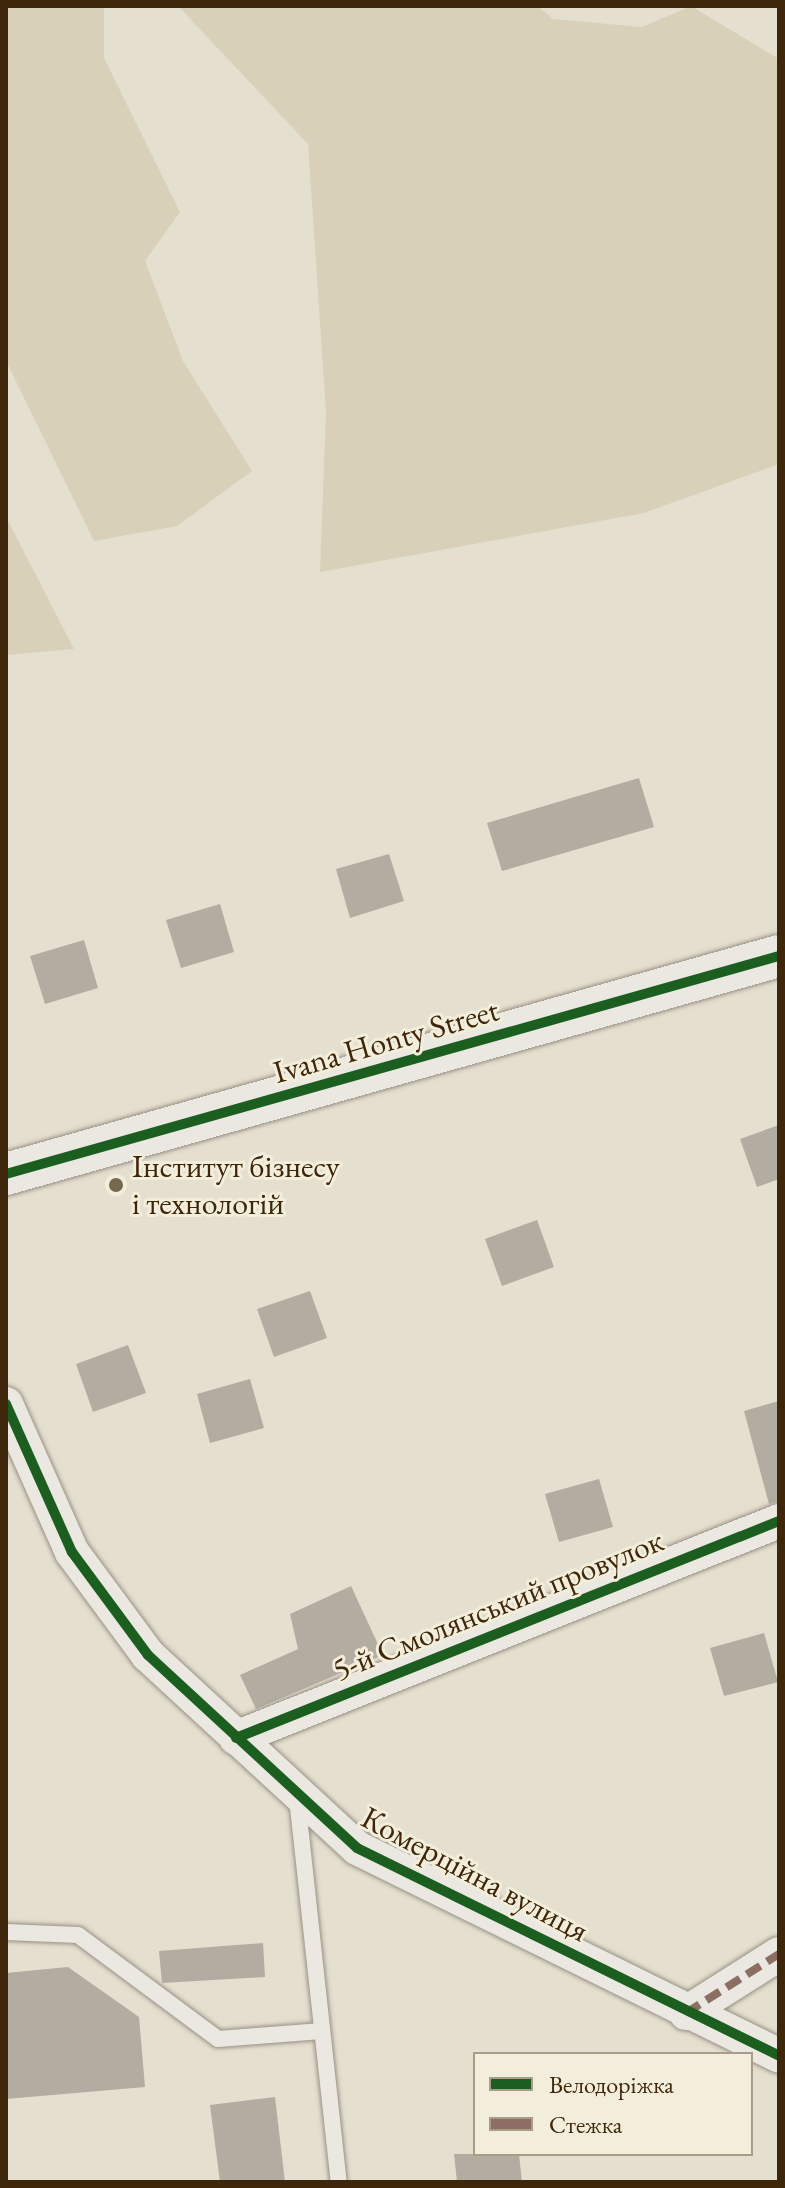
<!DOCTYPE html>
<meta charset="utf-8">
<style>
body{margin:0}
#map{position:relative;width:785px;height:2188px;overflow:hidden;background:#e5dfcf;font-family:"EB Garamond",serif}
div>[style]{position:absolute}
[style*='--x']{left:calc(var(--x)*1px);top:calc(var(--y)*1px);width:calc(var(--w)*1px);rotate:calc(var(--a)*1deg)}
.green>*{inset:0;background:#d9d0b9}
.building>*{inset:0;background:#b3ada1}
.roads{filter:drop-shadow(0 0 2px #989185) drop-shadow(0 0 2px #989185)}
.service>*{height:16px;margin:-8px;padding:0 8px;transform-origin:8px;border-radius:8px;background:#eae8e0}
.minor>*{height:34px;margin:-17px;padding:0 17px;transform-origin:17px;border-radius:17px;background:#eae8e0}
.tertiary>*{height:42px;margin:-21px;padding:0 21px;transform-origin:21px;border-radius:21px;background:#eae8e0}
.quiet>*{height:8px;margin-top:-4px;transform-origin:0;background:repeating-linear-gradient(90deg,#8d6e63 0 16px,transparent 0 24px)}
.cycleway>*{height:10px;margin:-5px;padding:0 5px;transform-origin:5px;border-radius:5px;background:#1b5e20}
.dots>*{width:22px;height:22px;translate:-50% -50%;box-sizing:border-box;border:4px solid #f3eddb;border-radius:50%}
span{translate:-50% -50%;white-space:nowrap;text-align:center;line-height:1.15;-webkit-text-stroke:6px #f3eddb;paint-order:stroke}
.street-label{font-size:32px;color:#3d260a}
.poi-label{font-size:32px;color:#3d260a}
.left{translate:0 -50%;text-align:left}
.frame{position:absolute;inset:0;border:8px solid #3d260a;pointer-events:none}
.legend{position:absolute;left:473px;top:2052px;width:280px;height:104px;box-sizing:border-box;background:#f3eddb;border:2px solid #aa9d87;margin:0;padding:10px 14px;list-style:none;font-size:24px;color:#3d260a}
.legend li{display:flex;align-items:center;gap:16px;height:40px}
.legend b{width:40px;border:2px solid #aa9d87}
</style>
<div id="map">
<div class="green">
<div style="clip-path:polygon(6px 6px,104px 6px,104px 58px,180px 212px,145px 261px,183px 361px,252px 471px,177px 526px,94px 541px,6px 361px)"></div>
<div style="clip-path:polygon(178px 6px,538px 6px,553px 19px,642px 27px,691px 6px,779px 59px,779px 464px,644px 513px,320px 572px,326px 411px,308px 144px)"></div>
<div style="clip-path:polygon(6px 517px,74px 649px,6px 655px)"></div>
</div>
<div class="building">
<div style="clip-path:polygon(639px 778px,654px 827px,502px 871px,487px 823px)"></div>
<div style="clip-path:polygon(389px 854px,404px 901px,350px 918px,336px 869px)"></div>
<div style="clip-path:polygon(220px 904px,234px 952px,181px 968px,166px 920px)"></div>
<div style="clip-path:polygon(84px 940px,98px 988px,45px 1004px,30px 956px)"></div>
<div style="clip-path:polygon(779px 1125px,779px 1179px,757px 1187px,740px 1139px)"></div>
<div style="clip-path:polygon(537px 1220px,554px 1267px,502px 1286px,485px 1239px)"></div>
<div style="clip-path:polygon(310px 1291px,327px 1338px,274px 1357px,257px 1309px)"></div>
<div style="clip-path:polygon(128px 1345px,146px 1393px,93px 1412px,76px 1364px)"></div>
<div style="clip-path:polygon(250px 1379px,264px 1428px,210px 1443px,197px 1394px)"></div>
<div style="clip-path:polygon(779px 1401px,779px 1501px,769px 1504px,744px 1411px)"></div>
<div style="clip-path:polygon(599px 1479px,613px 1527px,559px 1542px,545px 1494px)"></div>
<div style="clip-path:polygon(351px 1586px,383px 1655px,256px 1709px,240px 1675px,298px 1649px,290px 1614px)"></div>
<div style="clip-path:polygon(764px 1633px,778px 1682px,724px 1696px,710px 1648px)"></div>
<div style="clip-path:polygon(263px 1943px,265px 1977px,162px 1983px,159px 1951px)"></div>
<div style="clip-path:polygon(68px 1967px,139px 2017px,145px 2087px,6px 2099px,6px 1973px)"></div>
<div style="clip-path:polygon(275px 2097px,285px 2182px,220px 2182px,210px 2105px)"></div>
<div style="clip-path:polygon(454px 2154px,519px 2154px,522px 2182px,457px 2182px)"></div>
</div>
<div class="roads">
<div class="service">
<div style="--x:297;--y:1798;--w:386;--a:83.8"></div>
<div style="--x:6;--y:1932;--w:72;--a:2.4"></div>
<div style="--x:78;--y:1935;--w:174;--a:36.6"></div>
<div style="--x:218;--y:2039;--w:104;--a:-4.4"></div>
</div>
<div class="minor">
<div style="--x:6;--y:1404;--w:162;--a:66"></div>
<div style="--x:72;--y:1552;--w:128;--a:53.6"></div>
<div style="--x:148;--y:1655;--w:284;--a:42.7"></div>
<div style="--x:357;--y:1848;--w:470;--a:26.2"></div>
<div style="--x:236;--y:1738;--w:585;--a:-21.78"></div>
<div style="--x:686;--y:2013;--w:110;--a:-32.4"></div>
</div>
<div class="tertiary">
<div style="--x:6;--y:1174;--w:803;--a:-15.75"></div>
</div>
</div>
<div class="quiet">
<div style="--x:686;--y:2013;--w:110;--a:-32.4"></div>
</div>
<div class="cycleway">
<div style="--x:6;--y:1174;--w:803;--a:-15.75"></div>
<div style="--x:6;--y:1404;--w:162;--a:66"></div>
<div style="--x:72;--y:1552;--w:128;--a:53.6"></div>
<div style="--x:148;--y:1655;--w:284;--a:42.7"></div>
<div style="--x:357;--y:1848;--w:470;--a:26.2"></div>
<div style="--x:236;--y:1738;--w:585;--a:-21.78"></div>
</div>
<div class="dots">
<div style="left:116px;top:1185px;background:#78674f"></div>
</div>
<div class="street-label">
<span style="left:386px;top:1041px;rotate:-16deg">Ivana Honty Street</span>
<span style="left:498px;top:1605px;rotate:-22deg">5-й Смолянський провулок</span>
<span style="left:475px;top:1874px;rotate:28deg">Комерційна вулиця</span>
</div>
<div class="poi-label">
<span class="left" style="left:132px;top:1185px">Інститут бізнесу<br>і технологій</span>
</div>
<div class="frame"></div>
<ul class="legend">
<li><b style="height:10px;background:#1b5e20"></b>Велодоріжка</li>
<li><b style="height:10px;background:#8d6e63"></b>Стежка</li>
</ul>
</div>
